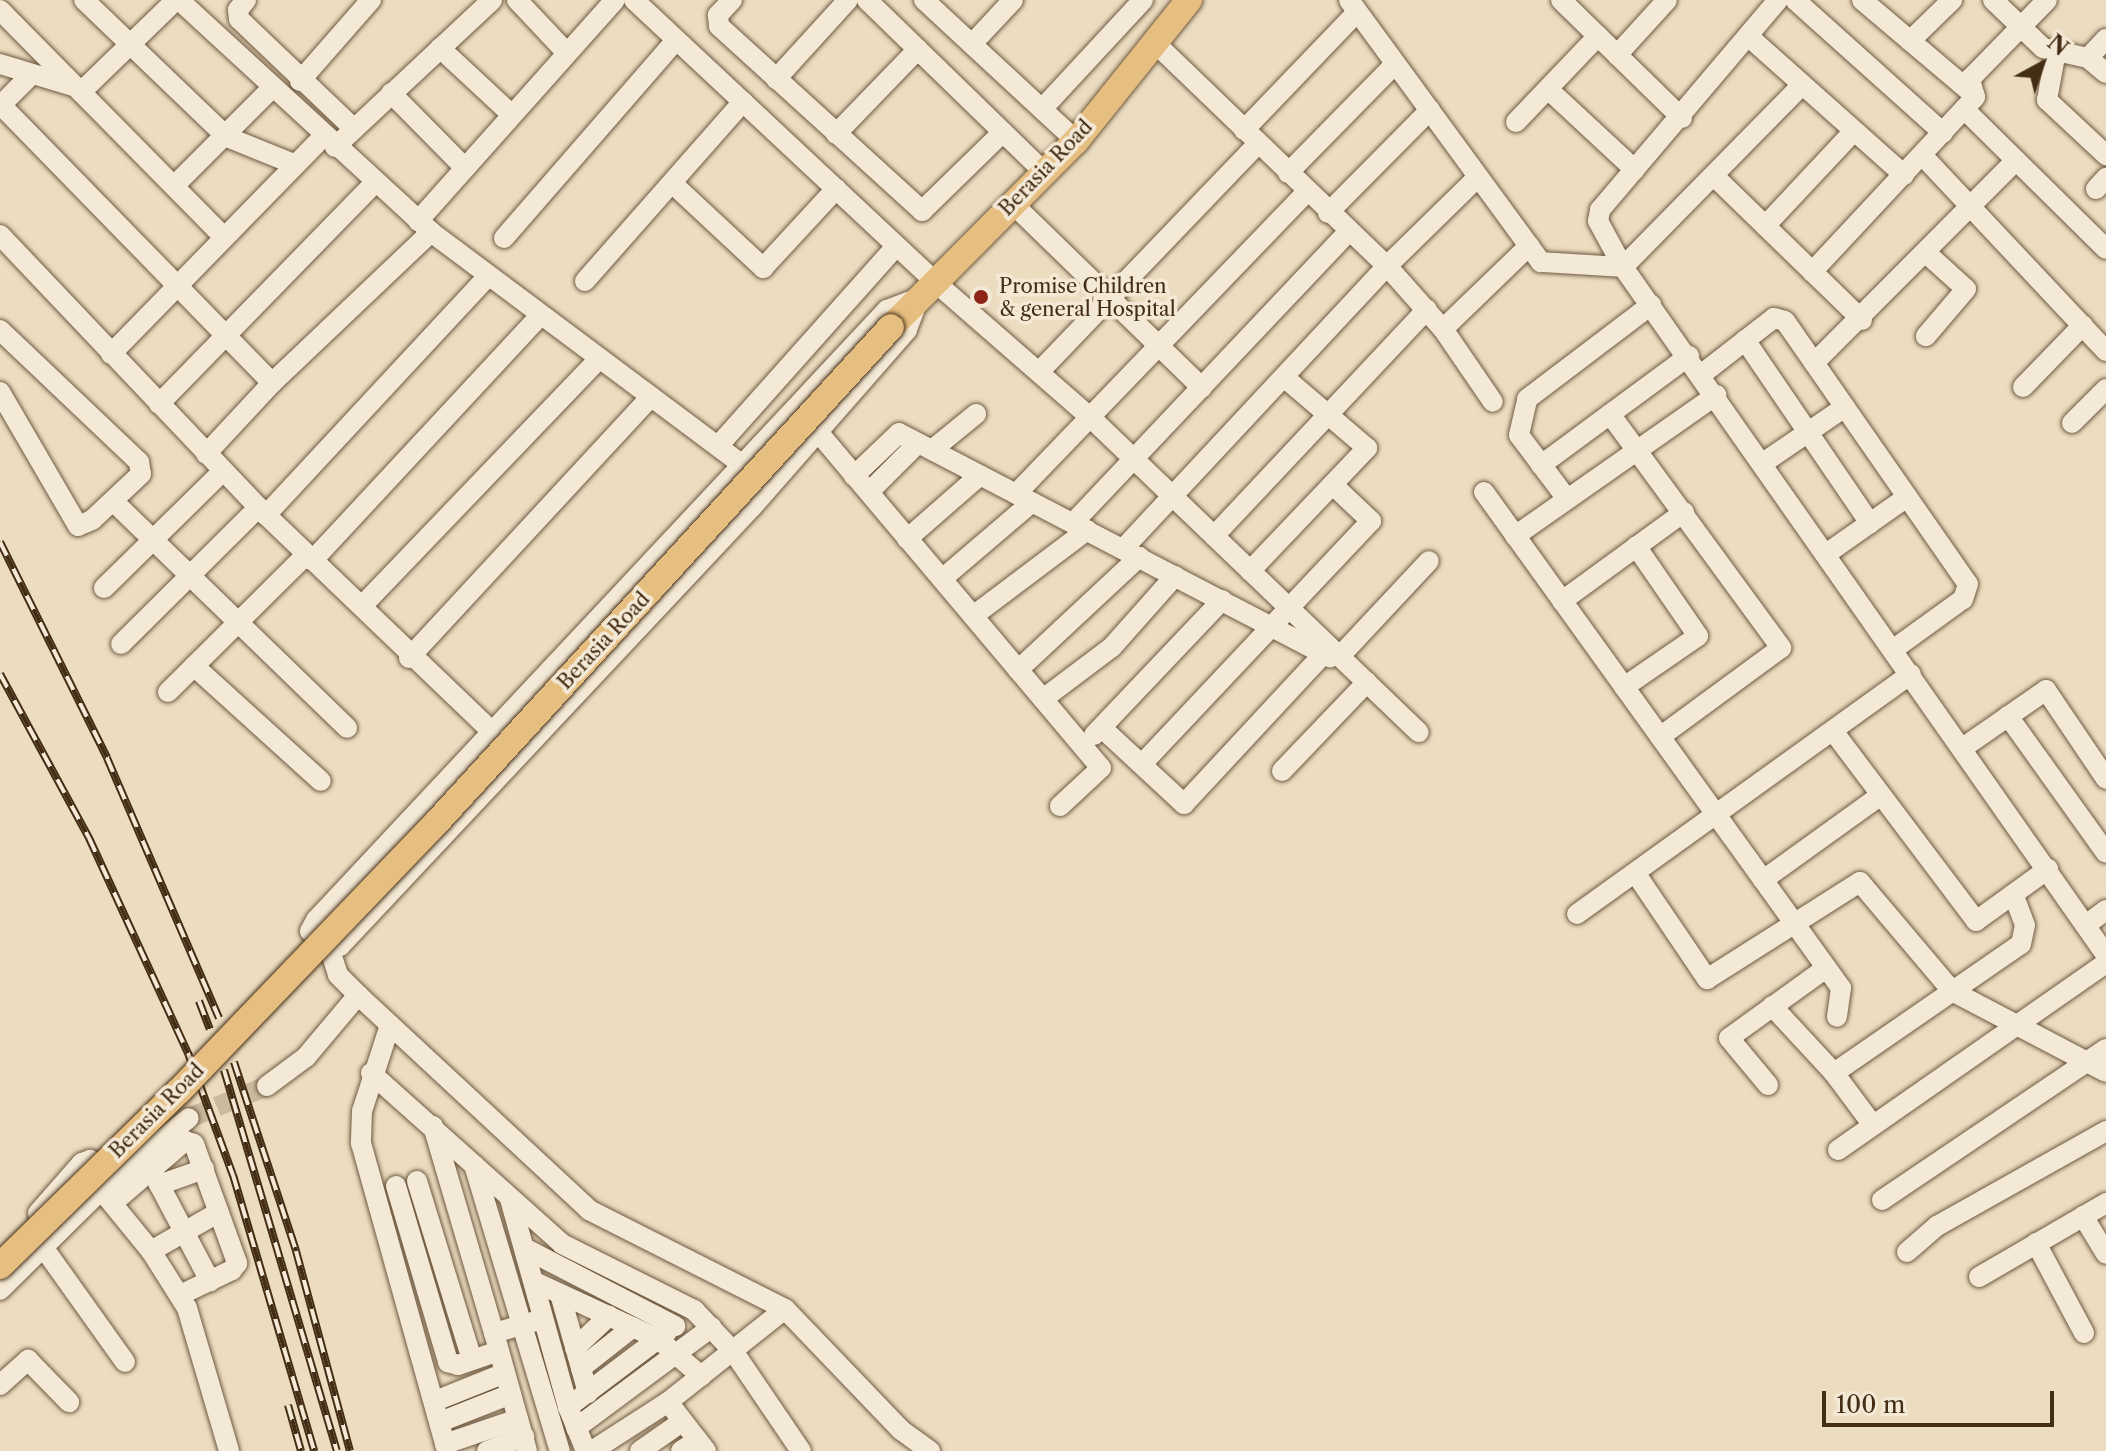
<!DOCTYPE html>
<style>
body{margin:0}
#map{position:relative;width:2106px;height:1451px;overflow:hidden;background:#ecddc0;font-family:"Libre Caslon Text",serif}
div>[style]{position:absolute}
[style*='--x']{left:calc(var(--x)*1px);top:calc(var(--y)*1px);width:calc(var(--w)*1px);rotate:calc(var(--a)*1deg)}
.minor-tunnel>*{height:20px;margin-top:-10px;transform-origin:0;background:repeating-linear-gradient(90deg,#caba9e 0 20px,transparent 0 30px)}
.roads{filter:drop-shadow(0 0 2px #6e5940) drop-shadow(0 0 2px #6e5940)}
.minor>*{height:20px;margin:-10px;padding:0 10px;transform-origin:10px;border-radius:10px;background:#f3e9d6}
.major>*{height:26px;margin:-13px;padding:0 13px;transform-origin:13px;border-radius:13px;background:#e6be80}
.rail>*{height:8px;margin-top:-4px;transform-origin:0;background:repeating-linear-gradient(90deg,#f3e9d6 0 15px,#442d15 0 30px);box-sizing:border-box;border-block:2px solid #442d15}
.bridges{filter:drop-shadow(0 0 2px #442d15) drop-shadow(0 0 2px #442d15)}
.major-bridge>*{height:26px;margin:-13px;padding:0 13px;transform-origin:13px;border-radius:13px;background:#e6be80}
.dots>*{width:22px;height:22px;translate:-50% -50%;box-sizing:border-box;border:4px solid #f3e9d6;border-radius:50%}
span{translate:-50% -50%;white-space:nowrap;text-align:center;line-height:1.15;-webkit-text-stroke:7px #f3e9d6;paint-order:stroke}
.street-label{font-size:20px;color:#442d15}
.poi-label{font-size:20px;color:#442d15}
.left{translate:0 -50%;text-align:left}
.north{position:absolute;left:2002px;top:24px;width:80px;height:80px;-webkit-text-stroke:6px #f3e9d6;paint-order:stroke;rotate:40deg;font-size:22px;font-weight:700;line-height:32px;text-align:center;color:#442d15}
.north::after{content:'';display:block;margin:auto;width:28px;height:36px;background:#442d15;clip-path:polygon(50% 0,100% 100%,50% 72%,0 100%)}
.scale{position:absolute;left:1822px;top:1391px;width:232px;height:36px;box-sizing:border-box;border:4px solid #442d15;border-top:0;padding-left:10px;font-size:24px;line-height:28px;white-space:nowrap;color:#442d15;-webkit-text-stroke:6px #f3e9d6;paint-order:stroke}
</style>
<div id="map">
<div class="minor-tunnel">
<div style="--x:189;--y:1118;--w:84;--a:-22.3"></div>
</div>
<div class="roads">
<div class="minor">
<div style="--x:84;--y:0;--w:198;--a:43.8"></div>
<div style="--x:227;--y:137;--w:74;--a:22.1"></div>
<div style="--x:179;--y:0;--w:343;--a:42.6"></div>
<div style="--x:431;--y:232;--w:392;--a:36.8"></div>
<div style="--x:246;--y:0;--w:13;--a:129"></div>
<div style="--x:238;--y:10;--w:9;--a:84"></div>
<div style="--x:239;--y:19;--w:159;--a:43.7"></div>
<div style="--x:517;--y:0;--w:73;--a:46.7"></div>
<div style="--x:634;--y:0;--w:412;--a:43.1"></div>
<div style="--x:935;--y:282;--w:207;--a:41.1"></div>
<div style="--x:1091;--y:418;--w:454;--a:43.8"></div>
<div style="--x:732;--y:0;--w:21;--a:133"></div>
<div style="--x:718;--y:15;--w:11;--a:85"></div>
<div style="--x:719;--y:26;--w:275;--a:42.3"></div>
<div style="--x:922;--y:211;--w:113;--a:-44.3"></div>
<div style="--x:867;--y:0;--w:247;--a:44.2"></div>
<div style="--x:924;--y:0;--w:207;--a:42.8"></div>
<div style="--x:1349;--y:0;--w:325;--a:53.8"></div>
<div style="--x:1541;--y:262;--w:82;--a:3.5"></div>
<div style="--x:1623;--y:267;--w:255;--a:-45.5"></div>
<div style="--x:1561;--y:0;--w:169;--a:44.3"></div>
<div style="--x:1778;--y:0;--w:275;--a:130.3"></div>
<div style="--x:1600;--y:210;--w:11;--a:100"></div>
<div style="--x:1598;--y:221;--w:52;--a:61.5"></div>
<div style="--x:1623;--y:267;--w:841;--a:54.93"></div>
<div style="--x:1795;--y:0;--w:199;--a:41.9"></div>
<div style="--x:1862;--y:0;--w:148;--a:40.3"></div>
<div style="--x:1993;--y:0;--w:69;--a:43.8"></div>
<div style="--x:2043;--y:48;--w:46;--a:12.5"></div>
<div style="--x:2088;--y:58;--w:23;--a:40"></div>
<div style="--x:0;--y:10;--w:317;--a:45.4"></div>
<div style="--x:1748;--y:36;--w:209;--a:41.7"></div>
<div style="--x:1153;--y:41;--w:325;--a:43.9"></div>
<div style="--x:1387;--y:266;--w:84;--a:48.4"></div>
<div style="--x:1443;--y:329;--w:88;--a:55.6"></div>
<div style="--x:1910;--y:41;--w:59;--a:-44.3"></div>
<div style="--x:972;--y:44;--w:60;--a:-47"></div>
<div style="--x:440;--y:48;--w:98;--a:42.9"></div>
<div style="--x:2056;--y:51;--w:50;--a:100.4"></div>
<div style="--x:2047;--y:100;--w:81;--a:43"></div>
<div style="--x:1617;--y:55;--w:74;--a:-47.7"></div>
<div style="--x:2088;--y:58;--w:26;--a:-47"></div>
<div style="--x:0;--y:64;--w:76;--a:16.8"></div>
<div style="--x:776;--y:79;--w:107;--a:-47.7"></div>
<div style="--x:300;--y:81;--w:108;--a:-48.8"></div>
<div style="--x:1549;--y:90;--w:117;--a:42.9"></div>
<div style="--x:81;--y:92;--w:132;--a:-44.1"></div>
<div style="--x:391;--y:93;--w:105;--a:45.4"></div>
<div style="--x:1;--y:105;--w:388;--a:45.7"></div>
<div style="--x:0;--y:106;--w:45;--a:-45"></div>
<div style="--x:1042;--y:109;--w:149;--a:-47.2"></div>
<div style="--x:1964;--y:109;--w:199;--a:44.6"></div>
<div style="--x:1516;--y:122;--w:119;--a:-46.4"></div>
<div style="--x:1244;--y:130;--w:163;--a:-46.2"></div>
<div style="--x:836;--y:134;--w:118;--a:-46"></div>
<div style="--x:335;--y:147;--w:215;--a:-43.1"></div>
<div style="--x:1922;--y:155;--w:269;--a:46.8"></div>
<div style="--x:1288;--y:173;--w:151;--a:-45.5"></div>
<div style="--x:1715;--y:177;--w:205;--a:44.2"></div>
<div style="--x:672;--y:183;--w:125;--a:43"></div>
<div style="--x:763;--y:268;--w:108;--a:-47.3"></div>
<div style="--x:174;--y:186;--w:139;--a:-45"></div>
<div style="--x:2096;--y:189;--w:15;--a:-48"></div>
<div style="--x:1012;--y:203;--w:265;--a:44.2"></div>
<div style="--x:1328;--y:213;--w:145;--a:-45.3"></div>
<div style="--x:418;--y:221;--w:296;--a:-48.3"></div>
<div style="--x:1765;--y:226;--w:129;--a:-46.9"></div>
<div style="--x:0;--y:235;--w:386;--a:46.5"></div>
<div style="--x:266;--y:515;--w:313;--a:43.8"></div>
<div style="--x:504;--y:238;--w:262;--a:-49"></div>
<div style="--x:1925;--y:252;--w:55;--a:42.1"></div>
<div style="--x:1966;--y:289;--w:62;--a:130.4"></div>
<div style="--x:1812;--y:272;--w:239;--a:-47"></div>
<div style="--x:1975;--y:97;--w:19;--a:-106"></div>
<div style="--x:1970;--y:79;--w:110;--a:-45.7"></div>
<div style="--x:585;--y:281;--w:239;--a:-48.6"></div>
<div style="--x:919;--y:298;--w:34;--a:111"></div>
<div style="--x:907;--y:330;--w:235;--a:131.2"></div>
<div style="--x:752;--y:507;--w:602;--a:133.18"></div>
<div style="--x:340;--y:946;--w:14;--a:163"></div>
<div style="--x:327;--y:950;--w:25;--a:-132"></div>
<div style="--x:310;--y:931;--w:13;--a:-61"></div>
<div style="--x:316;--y:920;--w:836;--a:-46.89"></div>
<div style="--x:887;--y:310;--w:34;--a:-21"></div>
<div style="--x:1443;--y:329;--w:120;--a:-44"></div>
<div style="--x:0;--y:330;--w:192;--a:43.5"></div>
<div style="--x:139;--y:462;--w:12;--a:81"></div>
<div style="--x:141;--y:474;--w:67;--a:136.8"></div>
<div style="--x:92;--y:520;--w:15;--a:157"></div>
<div style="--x:78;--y:526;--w:155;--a:-120.2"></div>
<div style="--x:1745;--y:340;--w:222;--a:55.7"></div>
<div style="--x:111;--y:354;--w:305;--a:-45.7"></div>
<div style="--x:1814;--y:363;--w:286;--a:-45.1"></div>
<div style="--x:1039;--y:372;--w:316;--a:-46.2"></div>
<div style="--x:1702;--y:374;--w:91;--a:-37.9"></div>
<div style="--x:1774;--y:318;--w:11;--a:15"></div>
<div style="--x:1785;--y:321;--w:320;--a:55.2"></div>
<div style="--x:1968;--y:584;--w:16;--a:108"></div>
<div style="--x:1963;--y:599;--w:85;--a:144.1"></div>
<div style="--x:2023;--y:387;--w:86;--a:-45.9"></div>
<div style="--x:159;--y:404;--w:309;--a:-45.7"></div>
<div style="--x:1610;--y:414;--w:290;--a:53.8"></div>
<div style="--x:1781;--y:648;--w:150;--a:143.7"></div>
<div style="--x:2072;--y:423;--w:48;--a:-45"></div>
<div style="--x:818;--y:432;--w:439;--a:49.9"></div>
<div style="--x:1101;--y:768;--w:56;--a:137.2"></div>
<div style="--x:719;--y:445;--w:266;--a:-48.3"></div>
<div style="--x:932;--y:450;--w:57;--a:-39.3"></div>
<div style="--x:206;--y:454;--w:97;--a:-47.1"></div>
<div style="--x:272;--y:383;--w:219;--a:-43.5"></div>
<div style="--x:1763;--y:463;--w:99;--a:-34.3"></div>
<div style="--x:1541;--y:465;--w:184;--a:-36.4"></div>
<div style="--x:854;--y:476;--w:62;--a:-43.7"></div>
<div style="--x:899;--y:433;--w:486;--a:27.5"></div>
<div style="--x:869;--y:492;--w:69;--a:-45"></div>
<div style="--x:1484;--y:492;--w:611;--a:54.26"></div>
<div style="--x:1841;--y:988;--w:29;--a:98"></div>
<div style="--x:1016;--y:494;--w:419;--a:-46.1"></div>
<div style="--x:1567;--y:499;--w:80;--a:-126.9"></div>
<div style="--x:1519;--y:435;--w:37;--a:-77"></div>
<div style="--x:1527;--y:399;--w:156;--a:-37.2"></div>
<div style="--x:113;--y:501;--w:326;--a:44.1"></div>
<div style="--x:266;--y:515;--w:326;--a:-47.1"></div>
<div style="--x:1073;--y:523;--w:400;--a:-46.6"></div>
<div style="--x:1214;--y:536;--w:311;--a:-46.8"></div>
<div style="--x:1515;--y:536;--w:246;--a:-35"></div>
<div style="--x:907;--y:539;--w:97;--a:-41.2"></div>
<div style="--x:1123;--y:549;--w:387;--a:-47"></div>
<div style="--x:1387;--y:266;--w:126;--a:-44.4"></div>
<div style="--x:1826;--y:554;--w:99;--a:-35.1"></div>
<div style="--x:1250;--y:571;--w:170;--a:-46.4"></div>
<div style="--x:1367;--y:448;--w:108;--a:-139.5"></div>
<div style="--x:942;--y:579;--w:118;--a:-40.5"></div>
<div style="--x:104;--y:588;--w:167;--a:-44.5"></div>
<div style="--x:1562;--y:601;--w:151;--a:-36.1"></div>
<div style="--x:362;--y:606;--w:341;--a:-46.2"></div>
<div style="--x:973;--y:616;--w:143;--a:-37"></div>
<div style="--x:121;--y:644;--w:194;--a:-44.8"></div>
<div style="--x:1340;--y:656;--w:130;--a:-46.9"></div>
<div style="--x:409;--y:658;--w:356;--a:-47.2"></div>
<div style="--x:194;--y:666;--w:171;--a:42.2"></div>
<div style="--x:1018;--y:670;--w:166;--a:-43"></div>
<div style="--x:1624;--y:687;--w:90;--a:-34.6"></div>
<div style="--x:1698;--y:636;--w:109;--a:-124.6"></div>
<div style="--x:168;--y:692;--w:190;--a:-44.8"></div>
<div style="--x:303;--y:558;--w:10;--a:11"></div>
<div style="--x:313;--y:560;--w:333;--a:-47.1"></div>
<div style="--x:1043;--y:699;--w:86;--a:-37"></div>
<div style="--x:1112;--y:647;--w:95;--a:-48.4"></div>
<div style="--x:2008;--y:716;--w:168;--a:54.4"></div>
<div style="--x:1102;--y:728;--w:112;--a:42.8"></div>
<div style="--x:1184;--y:804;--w:214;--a:-47.1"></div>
<div style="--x:1833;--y:731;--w:238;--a:53"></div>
<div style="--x:1976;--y:921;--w:89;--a:-35.8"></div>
<div style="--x:1094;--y:735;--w:186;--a:-46.5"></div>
<div style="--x:1964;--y:747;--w:100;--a:-34.8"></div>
<div style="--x:2046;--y:690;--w:107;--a:56"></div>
<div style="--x:1142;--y:764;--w:334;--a:-46.7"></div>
<div style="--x:1371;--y:521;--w:52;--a:-136.5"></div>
<div style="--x:1282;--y:771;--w:123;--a:-46.3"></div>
<div style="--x:1636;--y:874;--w:127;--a:55.9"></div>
<div style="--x:1707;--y:979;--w:181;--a:-32.4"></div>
<div style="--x:1860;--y:882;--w:143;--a:49.8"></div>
<div style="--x:1952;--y:991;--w:174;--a:27.7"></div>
<div style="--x:1763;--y:880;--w:144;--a:-35.7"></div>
<div style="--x:1577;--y:914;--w:411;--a:-35.7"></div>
<div style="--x:2086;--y:925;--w:25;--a:-37"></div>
<div style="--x:330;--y:950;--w:26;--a:72"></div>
<div style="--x:338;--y:975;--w:28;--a:45"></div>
<div style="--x:358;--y:995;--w:316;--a:42.9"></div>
<div style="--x:589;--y:1210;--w:220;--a:26.8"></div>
<div style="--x:785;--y:1309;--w:168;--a:46.2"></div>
<div style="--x:901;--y:1430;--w:36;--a:36"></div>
<div style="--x:1772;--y:1006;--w:91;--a:47.2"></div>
<div style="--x:1834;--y:1073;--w:64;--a:53.3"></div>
<div style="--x:390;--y:1025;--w:90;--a:108"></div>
<div style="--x:362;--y:1111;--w:32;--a:92"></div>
<div style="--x:361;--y:1143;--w:320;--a:74.4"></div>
<div style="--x:371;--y:1073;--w:256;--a:41.8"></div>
<div style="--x:562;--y:1244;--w:148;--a:26.6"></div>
<div style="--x:694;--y:1310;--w:57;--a:46.4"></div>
<div style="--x:733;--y:1351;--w:121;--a:55.8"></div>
<div style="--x:1834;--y:1073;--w:227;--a:-34.6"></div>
<div style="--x:2021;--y:944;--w:19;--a:-78"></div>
<div style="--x:2025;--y:925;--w:33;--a:-111"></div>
<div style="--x:1768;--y:1085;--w:61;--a:-129.7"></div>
<div style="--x:1729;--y:1038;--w:120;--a:-35.8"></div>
<div style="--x:267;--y:1086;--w:49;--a:-36.6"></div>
<div style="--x:306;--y:1057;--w:81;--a:-50"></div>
<div style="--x:433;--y:1126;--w:216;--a:73.6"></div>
<div style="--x:1838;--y:1150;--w:327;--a:-34.9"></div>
<div style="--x:474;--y:1165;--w:299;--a:73.3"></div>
<div style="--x:151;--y:1169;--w:127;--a:62.2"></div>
<div style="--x:417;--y:1181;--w:187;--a:72.9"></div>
<div style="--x:159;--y:1185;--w:48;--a:-19.6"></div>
<div style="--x:396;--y:1186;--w:184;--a:73.5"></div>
<div style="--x:448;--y:1362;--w:10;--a:17"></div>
<div style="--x:458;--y:1365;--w:43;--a:-18.9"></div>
<div style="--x:102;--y:1191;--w:77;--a:50.8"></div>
<div style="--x:151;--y:1251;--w:67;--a:57.7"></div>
<div style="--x:187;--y:1308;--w:149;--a:73.6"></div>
<div style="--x:510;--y:1199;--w:216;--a:74.4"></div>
<div style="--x:568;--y:1407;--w:48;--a:67.8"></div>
<div style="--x:1882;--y:1200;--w:270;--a:-34"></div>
<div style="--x:114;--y:1202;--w:94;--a:-40.7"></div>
<div style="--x:185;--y:1141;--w:9;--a:18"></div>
<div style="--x:194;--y:1144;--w:127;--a:70.1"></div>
<div style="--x:237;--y:1263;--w:9;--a:126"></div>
<div style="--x:232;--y:1270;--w:58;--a:154.3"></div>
<div style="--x:38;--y:1213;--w:67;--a:-48.7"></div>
<div style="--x:82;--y:1163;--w:9;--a:-21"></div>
<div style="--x:90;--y:1160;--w:25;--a:45"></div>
<div style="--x:2083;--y:1216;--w:44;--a:58.8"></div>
<div style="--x:2036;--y:1243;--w:102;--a:61.9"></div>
<div style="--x:43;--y:1247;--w:141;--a:54.5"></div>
<div style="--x:526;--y:1249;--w:168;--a:27.3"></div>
<div style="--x:151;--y:1251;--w:78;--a:-29.8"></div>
<div style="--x:1907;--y:1252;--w:40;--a:-41"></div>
<div style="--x:1937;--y:1226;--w:194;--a:-29.3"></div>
<div style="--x:1979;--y:1277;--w:147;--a:-30.2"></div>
<div style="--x:537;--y:1283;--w:133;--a:24.8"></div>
<div style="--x:658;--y:1339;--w:57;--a:40.7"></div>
<div style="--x:0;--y:1290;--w:153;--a:-44.7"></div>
<div style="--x:109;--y:1182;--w:102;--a:-38.7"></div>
<div style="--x:560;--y:1294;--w:103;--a:74.2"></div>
<div style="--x:575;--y:1348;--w:47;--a:-43.3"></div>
<div style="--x:581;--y:1368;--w:66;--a:-38.3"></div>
<div style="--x:0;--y:1385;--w:38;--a:-42"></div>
<div style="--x:28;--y:1360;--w:59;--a:45.7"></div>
<div style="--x:435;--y:1401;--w:75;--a:-21.8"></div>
<div style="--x:668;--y:1402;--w:62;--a:52.2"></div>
<div style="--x:568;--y:1407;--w:124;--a:-37.1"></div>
<div style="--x:440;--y:1422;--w:76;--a:-21.5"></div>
<div style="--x:576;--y:1428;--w:169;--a:-36.6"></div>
<div style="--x:445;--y:1444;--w:77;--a:-18.9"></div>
<div style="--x:487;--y:1451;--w:40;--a:-21"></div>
<div style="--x:527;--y:1451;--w:123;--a:-105.6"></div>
<div style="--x:494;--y:1333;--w:44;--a:-15.9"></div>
<div style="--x:592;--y:1451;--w:90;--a:-32.8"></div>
<div style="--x:668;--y:1402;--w:149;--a:-38.5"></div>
<div style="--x:640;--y:1451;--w:52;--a:-34.9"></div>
<div style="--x:681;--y:1451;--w:20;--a:-33"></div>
</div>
<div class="major">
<div style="--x:891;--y:327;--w:262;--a:-45.2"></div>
<div style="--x:1076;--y:141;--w:181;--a:-51.3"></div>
</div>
</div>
<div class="rail">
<div style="--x:0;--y:542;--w:241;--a:63.6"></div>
<div style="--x:107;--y:758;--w:283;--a:66.7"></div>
<div style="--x:0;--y:674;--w:187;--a:61.5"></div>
<div style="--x:89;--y:838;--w:237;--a:65.3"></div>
<div style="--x:188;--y:1053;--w:130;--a:69.8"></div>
<div style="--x:233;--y:1175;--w:288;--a:73.6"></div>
<div style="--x:199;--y:1001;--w:30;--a:69"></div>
<div style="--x:234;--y:1062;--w:199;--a:71.8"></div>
<div style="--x:296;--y:1251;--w:207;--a:74.9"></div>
<div style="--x:224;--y:1070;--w:397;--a:73.5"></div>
<div style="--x:288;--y:1405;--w:48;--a:74.2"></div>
</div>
<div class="bridges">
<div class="major-bridge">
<div style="--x:0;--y:1266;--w:250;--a:-44.4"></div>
<div style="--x:179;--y:1091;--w:374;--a:-46.2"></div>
<div style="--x:438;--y:821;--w:670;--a:-47.48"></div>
</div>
</div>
<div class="dots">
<div style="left:981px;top:297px;background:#8f2418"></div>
</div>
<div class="street-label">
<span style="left:1046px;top:168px;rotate:-46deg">Berasia Road</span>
<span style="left:604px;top:641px;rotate:-47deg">Berasia Road</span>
<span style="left:157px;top:1111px;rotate:-45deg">Berasia Road</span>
</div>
<div class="poi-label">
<span class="left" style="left:999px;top:298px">Promise Children<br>&amp; general Hospital</span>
</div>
<div class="north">N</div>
<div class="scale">100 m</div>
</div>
